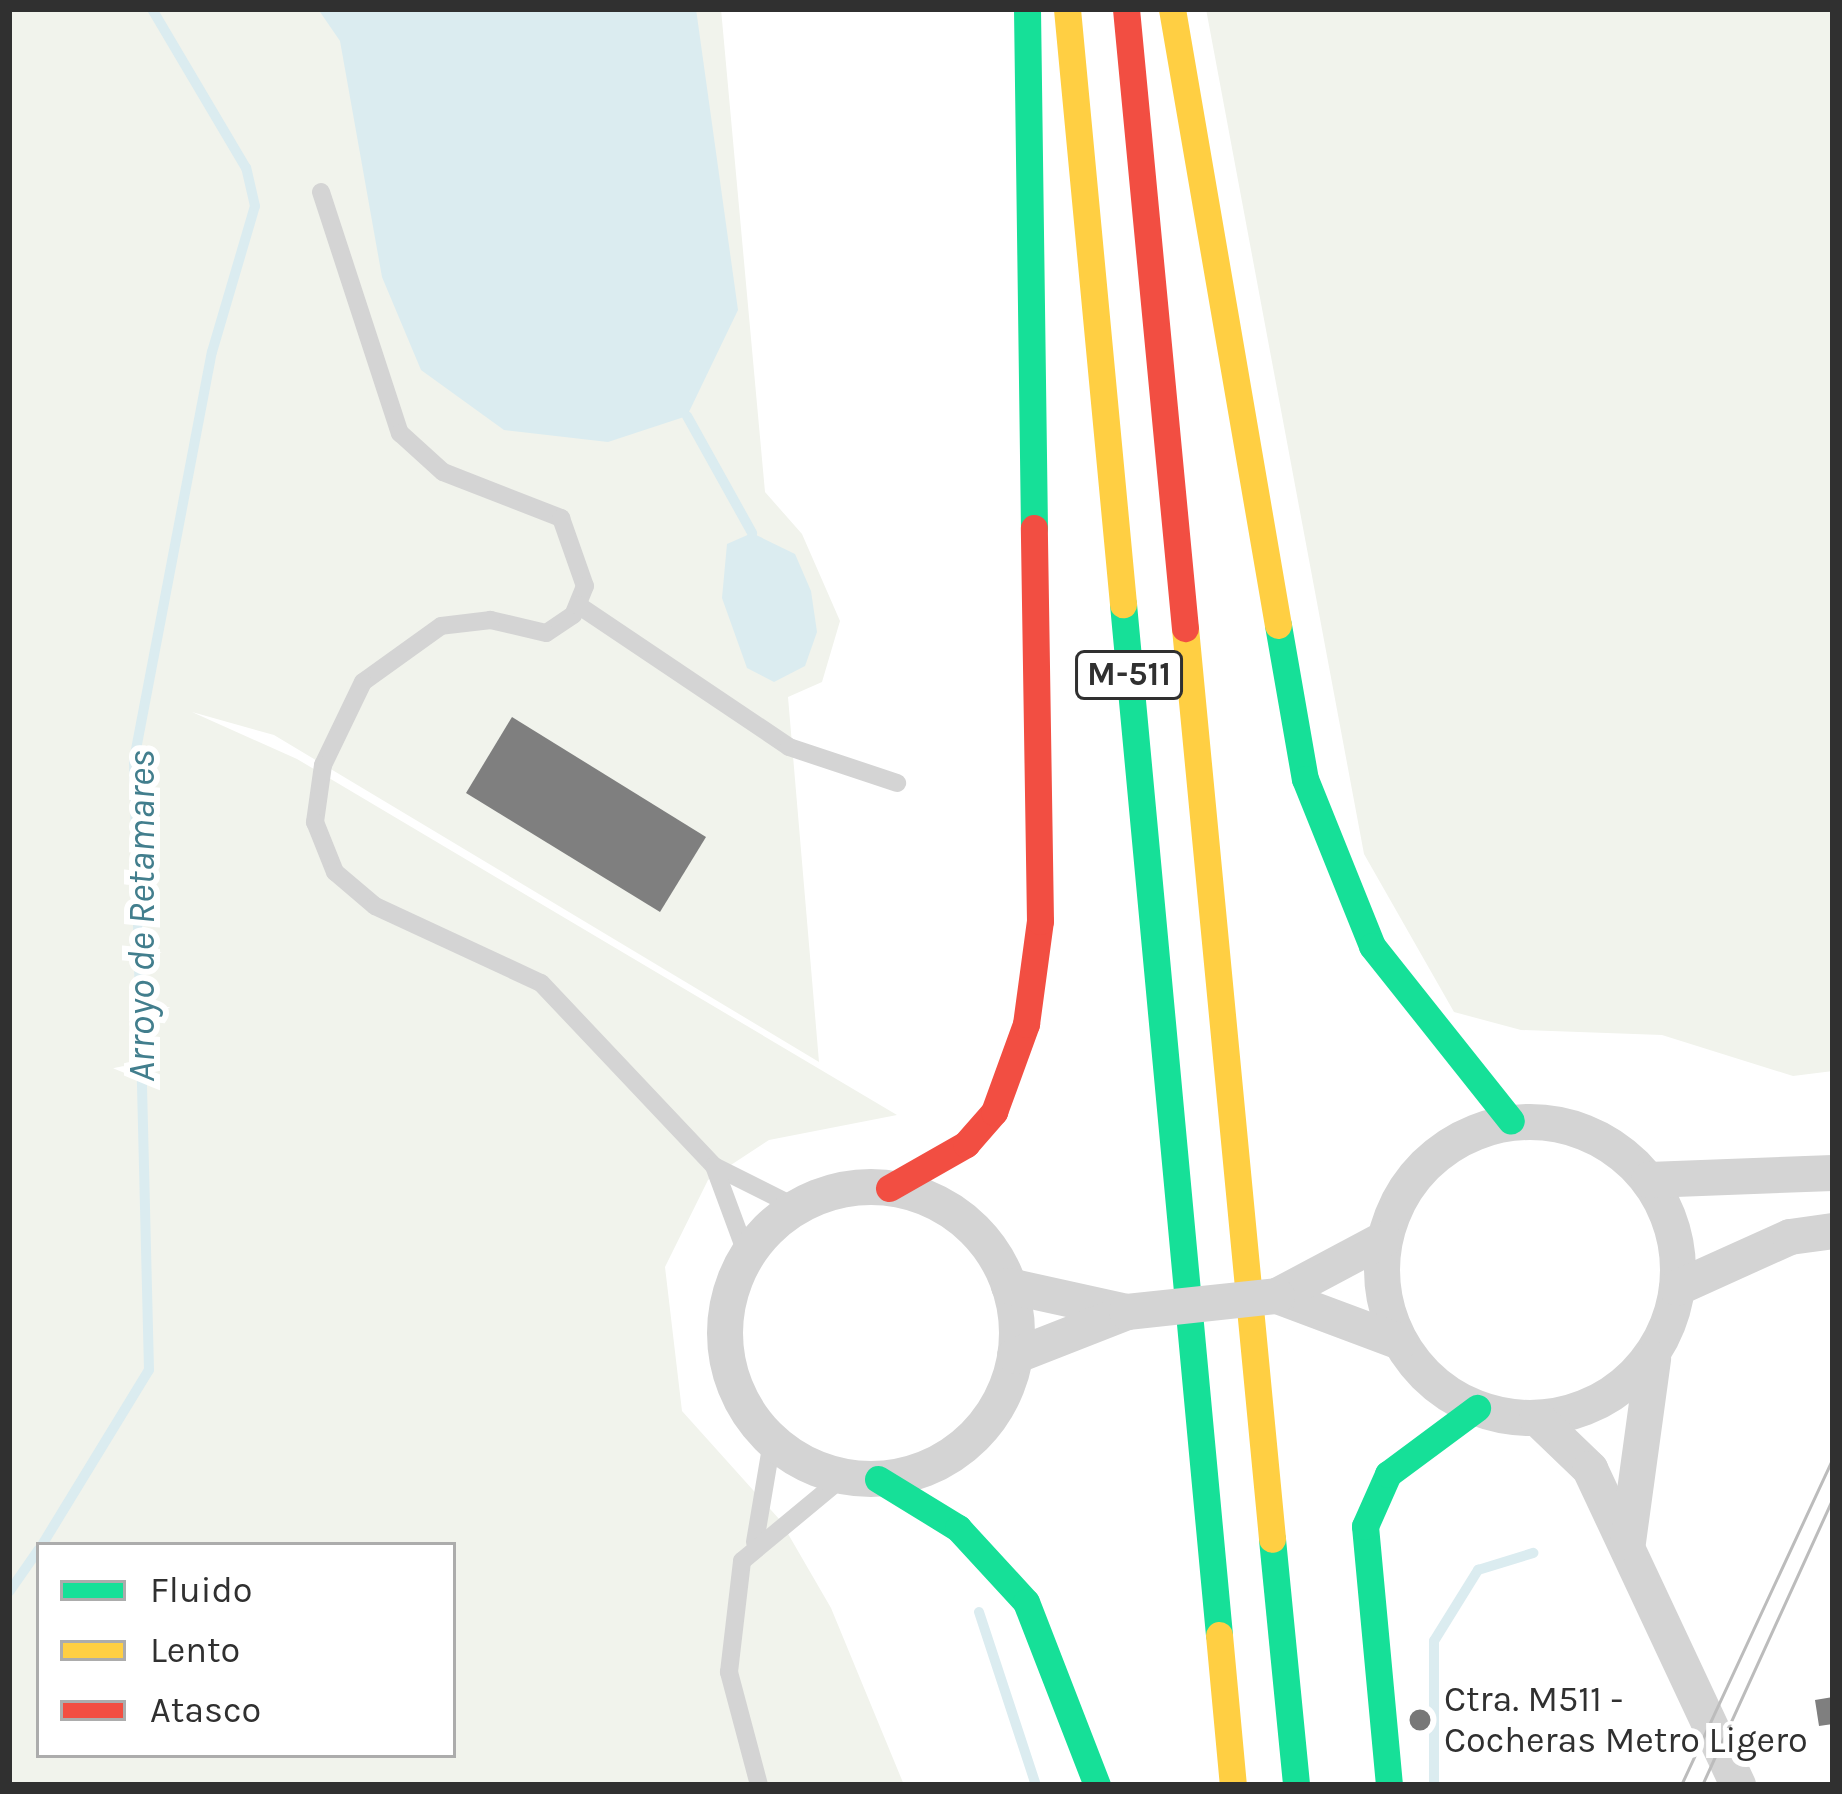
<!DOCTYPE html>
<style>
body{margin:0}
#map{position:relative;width:1842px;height:1794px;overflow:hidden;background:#fff;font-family:Karla,sans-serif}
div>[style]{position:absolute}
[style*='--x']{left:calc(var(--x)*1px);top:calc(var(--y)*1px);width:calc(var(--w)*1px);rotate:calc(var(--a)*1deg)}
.green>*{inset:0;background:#f1f3ec}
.water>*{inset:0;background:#dbecf0}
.stream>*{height:10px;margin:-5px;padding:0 5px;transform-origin:5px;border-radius:5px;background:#dbecf0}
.building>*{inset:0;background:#7f7f7f}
.lane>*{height:18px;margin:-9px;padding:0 9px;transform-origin:9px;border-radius:9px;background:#d4d4d4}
.street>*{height:36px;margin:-18px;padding:0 18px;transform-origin:18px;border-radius:18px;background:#d4d4d4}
.street>.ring{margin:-18px;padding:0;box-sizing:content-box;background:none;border:36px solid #d4d4d4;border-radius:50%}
.fast>*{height:27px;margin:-13.5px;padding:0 13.5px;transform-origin:13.5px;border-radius:13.5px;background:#16e098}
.slow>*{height:27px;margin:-13.5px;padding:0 13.5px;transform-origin:13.5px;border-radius:13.5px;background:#ffcf43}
.jam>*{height:27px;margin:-13.5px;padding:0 13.5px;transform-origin:13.5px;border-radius:13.5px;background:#f24e42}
.tram>*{height:3px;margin:-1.5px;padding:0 1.5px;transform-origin:1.5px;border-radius:1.5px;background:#bcbcbc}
.street-bridge>*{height:36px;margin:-18px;padding:0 18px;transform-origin:18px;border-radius:18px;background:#d4d4d4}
.dots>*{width:33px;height:33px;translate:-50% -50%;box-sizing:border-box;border:6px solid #fff;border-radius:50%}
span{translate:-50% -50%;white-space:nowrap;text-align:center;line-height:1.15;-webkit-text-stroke:12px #fff;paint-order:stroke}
.shield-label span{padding:3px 9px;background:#fff;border:3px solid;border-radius:9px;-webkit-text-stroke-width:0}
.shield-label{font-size:33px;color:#303030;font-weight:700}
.poi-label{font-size:36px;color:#303030}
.left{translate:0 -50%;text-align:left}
.water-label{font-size:39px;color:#427e8d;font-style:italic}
.frame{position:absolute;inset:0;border:12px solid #303030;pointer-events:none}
.legend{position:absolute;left:36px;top:1542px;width:420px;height:216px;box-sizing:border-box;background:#fff;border:3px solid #acacac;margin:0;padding:15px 21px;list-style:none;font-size:36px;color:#303030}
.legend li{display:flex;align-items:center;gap:24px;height:60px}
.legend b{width:60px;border:3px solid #acacac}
</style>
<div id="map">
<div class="green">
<div style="clip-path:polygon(evenodd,9px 9px,721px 9px,765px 492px,802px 534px,840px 621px,822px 682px,788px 697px,819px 1062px,274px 735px,192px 712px,297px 759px,897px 1115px,769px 1140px,708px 1180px,665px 1267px,682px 1411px,780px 1520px,831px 1608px,904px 1785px,9px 1785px,9px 9px,39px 1545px,453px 1545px,453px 1755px,39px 1755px,39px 1545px)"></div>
<div style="clip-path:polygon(1206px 9px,1833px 9px,1833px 1071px,1793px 1076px,1662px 1035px,1521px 1030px,1454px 1012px,1364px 854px)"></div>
</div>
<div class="water">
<div style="clip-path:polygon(318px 9px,696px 9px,738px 310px,687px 416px,608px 442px,504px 430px,421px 370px,382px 277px,340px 41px)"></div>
<div style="clip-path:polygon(752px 533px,795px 554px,811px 591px,817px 632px,805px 666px,774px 682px,747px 668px,722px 598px,727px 544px)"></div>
</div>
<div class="stream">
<div style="--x:687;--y:416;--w:134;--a:60.9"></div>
<div style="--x:42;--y:1545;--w:205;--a:-58.6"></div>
<div style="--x:149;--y:1370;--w:610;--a:-91.41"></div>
<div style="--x:134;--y:760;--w:415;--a:-79.2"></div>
<div style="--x:212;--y:352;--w:152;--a:-73.6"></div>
<div style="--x:255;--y:206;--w:39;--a:-103"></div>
<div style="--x:246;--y:168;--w:185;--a:-120.6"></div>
<div style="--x:9;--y:1592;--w:52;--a:-55.1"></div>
<div style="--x:979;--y:1612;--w:182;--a:71.8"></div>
<div style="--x:1434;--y:1785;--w:144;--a:-90"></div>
<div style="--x:1434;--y:1641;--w:84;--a:-58.2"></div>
<div style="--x:1478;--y:1570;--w:58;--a:-17.2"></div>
</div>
<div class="building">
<div style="clip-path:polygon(512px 717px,706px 837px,660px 912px,466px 793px)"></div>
<div style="clip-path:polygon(1833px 1697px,1833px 1724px,1819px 1726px,1815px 1700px)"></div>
</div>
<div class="lane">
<div style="--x:321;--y:192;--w:254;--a:71.9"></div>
<div style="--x:400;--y:433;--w:58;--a:42.2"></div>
<div style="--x:443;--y:472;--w:127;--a:21.3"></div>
<div style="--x:561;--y:518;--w:72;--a:70.6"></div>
<div style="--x:585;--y:586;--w:31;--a:112"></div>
<div style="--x:573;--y:615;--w:32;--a:146"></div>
<div style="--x:546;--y:633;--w:57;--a:-166.7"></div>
<div style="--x:491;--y:620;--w:50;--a:173.2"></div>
<div style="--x:441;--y:626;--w:96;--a:144.3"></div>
<div style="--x:363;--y:682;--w:92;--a:115.7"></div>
<div style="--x:323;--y:765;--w:58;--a:98"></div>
<div style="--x:315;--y:822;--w:54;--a:68.2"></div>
<div style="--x:335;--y:872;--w:52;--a:40.4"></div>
<div style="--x:375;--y:906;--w:183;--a:24.9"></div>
<div style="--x:541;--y:983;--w:252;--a:46.6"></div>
<div style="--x:714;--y:1166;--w:92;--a:26.6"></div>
<div style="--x:578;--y:605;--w:254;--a:33.9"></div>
<div style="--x:789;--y:747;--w:114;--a:18.4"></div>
<div style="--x:714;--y:1166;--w:95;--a:69.7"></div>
<div style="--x:755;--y:1542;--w:102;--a:-80.4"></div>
<div style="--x:759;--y:1785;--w:117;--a:-104.9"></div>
<div style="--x:729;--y:1672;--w:112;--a:-83.3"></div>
<div style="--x:742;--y:1561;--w:131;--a:-39.7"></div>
</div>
<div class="street">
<div class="ring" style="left:1382px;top:1122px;width:260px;height:260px"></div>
<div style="--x:1649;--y:1180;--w:184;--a:-2.2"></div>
<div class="ring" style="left:725px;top:1187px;width:256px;height:256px"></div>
<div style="--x:1009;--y:1286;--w:121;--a:12.4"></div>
<div style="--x:1677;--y:1288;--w:124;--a:-24.3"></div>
<div style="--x:1790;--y:1237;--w:43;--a:-7.9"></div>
<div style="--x:1277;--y:1296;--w:131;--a:20.5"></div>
<div style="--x:1277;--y:1296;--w:121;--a:-28"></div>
<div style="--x:1015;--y:1356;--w:120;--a:-21.4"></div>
<div style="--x:1537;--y:1418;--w:74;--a:43.9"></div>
<div style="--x:1590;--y:1469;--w:349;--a:64.9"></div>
<div style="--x:1628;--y:1542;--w:185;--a:-82.2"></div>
</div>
<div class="fast">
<div style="--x:1027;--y:9;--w:519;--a:89.23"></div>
<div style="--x:1123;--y:604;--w:1035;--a:84.68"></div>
<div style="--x:1278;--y:625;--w:156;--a:80.1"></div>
<div style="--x:1305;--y:779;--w:180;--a:68.1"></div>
<div style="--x:1372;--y:946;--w:223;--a:51.5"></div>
<div style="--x:878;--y:1479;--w:94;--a:31.5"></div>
<div style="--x:958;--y:1528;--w:100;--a:47.4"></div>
<div style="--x:1026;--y:1602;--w:196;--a:68.8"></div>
<div style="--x:1272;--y:1539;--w:247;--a:84.4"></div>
<div style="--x:1389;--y:1785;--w:260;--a:-95.3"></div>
<div style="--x:1365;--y:1526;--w:57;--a:-66.1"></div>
<div style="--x:1388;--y:1474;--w:111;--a:-36.6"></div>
</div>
<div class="slow">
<div style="--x:1067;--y:9;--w:598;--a:84.62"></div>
<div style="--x:1172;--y:9;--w:625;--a:80.24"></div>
<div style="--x:1185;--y:628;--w:915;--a:84.54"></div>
<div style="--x:1219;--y:1635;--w:151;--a:84.7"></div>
</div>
<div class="jam">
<div style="--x:1126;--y:9;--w:622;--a:84.56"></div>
<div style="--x:889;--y:1188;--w:89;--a:-29.7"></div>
<div style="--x:966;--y:1144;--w:43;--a:-48.8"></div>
<div style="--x:994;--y:1112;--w:94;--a:-70"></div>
<div style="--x:1026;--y:1024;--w:104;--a:-82.3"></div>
<div style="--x:1040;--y:921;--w:393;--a:-90.9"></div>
</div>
<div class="tram">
<div style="--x:1681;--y:1785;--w:362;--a:-65.1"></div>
<div style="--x:1702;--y:1785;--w:316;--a:-65.5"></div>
</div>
<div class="street-bridge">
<div style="--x:1127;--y:1312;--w:151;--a:-6.1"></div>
</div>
<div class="dots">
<div style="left:1420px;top:1720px;background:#787878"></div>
</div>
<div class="shield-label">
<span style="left:1129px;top:675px">M-511</span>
</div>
<div class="poi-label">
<span class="left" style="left:1444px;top:1720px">Ctra. M511 -<br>Cocheras Metro Ligero</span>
</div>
<div class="water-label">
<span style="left:141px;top:916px;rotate:-90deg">Arroyo de Retamares</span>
</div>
<div class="frame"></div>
<ul class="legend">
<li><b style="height:15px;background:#16e098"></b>Fluido</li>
<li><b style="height:15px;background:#ffcf43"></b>Lento</li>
<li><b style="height:15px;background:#f24e42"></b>Atasco</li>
</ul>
</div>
